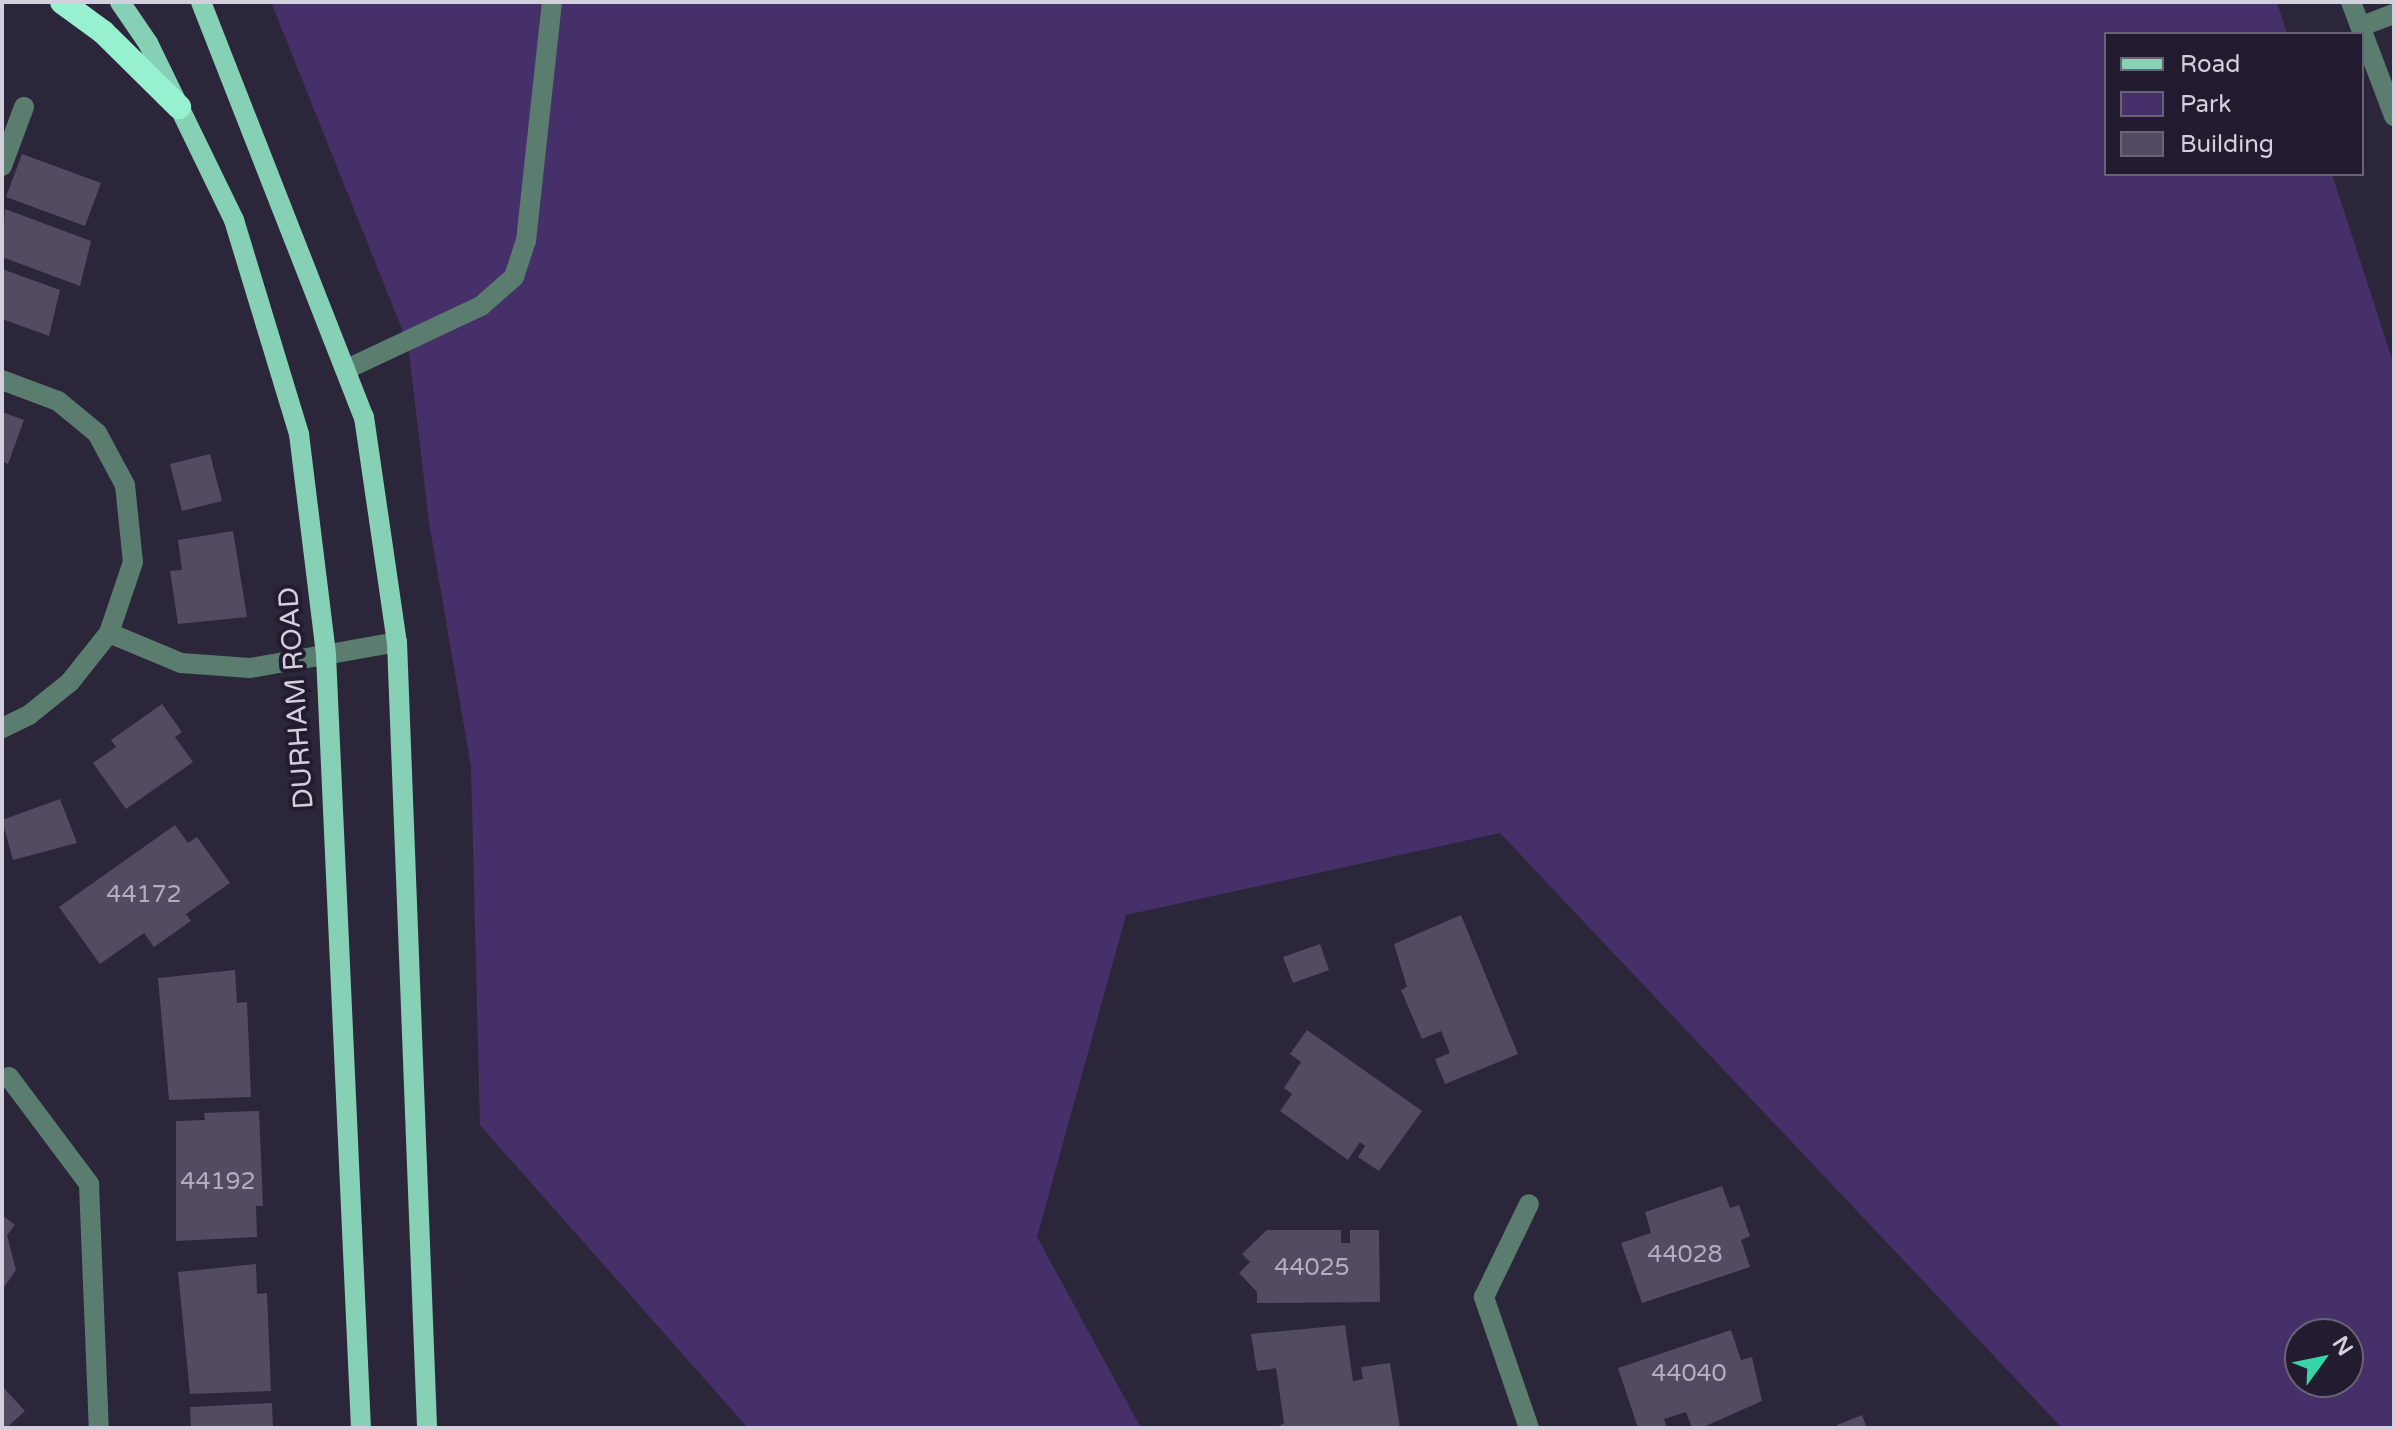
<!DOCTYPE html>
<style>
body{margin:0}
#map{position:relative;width:2396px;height:1430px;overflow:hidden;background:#2c263a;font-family:"Varela Round",sans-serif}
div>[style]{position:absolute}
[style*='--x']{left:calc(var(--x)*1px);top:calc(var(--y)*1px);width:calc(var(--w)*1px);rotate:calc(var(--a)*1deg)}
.green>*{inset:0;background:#463069}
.building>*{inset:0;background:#534b62}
.minor>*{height:20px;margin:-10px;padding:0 10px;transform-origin:10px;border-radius:10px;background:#5a7d6f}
.major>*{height:20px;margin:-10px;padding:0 10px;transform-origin:10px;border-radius:10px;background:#86d0b5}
.highway>*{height:24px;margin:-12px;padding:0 12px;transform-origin:12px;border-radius:12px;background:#97f1d0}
span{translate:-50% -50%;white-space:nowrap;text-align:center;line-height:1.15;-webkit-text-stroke:8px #231c30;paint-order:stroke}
.number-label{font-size:24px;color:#b3aebe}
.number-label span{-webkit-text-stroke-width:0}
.street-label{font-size:28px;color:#d3cfdd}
.frame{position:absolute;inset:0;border:4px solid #d3cfdd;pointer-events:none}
.legend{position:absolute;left:2104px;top:32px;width:260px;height:144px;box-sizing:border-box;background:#231c30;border:2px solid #696475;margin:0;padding:10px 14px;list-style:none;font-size:24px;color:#d3cfdd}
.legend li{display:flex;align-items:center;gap:16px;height:40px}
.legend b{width:40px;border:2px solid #696475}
.north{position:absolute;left:2284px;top:1318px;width:80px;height:80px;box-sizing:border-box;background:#231c30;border:2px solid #696475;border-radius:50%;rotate:57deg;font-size:22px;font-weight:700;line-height:32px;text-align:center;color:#d3cfdd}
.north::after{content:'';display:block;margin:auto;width:28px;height:36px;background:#36d4a7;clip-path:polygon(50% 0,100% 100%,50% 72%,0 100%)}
</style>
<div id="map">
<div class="green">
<div style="clip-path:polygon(evenodd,271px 2px,2277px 2px,2287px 34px,2106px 34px,2106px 174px,2332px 174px,2394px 365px,2394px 1428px,2062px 1428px,1500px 833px,1126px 915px,1037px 1237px,1141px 1428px,748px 1428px,480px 1125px,471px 767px,429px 522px,408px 344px,271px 2px,2300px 1334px,2348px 1334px,2348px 1382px,2300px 1382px,2300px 1334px)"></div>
</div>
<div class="building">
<div style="clip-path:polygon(22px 154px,101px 183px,85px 226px,6px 197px)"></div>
<div style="clip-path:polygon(5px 209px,91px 241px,80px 286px,2px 257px)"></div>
<div style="clip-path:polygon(2px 269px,60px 290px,49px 336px,2px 319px)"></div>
<div style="clip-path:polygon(2px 412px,24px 420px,8px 464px,2px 461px)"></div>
<div style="clip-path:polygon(210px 454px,222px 501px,182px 511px,170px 464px)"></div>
<div style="clip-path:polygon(233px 531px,247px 617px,178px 624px,170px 571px,182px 570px,178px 540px)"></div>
<div style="clip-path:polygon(162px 704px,182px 732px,175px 737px,193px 762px,126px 809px,93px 763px,116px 747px,111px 740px)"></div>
<div style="clip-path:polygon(60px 799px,77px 843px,13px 860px,2px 820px)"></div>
<div style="clip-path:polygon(175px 825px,188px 843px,197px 837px,230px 883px,186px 914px,191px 921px,154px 947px,144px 933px,100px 964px,59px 907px)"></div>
<div style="clip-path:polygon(1461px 915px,1518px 1054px,1445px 1084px,1435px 1059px,1450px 1053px,1441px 1031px,1422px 1039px,1401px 990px,1407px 987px,1394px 944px)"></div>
<div style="clip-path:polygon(1320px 944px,1329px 970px,1293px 983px,1283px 957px)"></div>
<div style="clip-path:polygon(235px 970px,237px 1003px,247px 1002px,251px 1097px,169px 1100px,158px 978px)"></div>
<div style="clip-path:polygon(1307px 1030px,1422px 1111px,1379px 1171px,1358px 1157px,1365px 1146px,1360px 1142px,1348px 1160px,1280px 1111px,1292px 1094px,1284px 1088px,1301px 1062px,1290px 1054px)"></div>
<div style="clip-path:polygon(259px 1111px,263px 1206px,256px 1206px,257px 1237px,176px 1241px,176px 1121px,205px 1120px,204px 1113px)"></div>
<div style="clip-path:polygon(1722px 1186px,1730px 1208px,1739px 1205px,1750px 1236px,1741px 1240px,1750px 1267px,1642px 1303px,1621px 1243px,1651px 1233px,1645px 1212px)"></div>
<div style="clip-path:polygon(2px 1215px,15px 1225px,7px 1235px,16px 1270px,2px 1290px)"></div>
<div style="clip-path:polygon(1267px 1230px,1341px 1230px,1341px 1243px,1350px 1243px,1350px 1230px,1379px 1230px,1380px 1302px,1257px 1303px,1257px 1292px,1239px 1273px,1250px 1262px,1242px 1254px)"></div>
<div style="clip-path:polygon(256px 1264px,257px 1294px,267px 1293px,271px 1391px,190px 1394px,178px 1272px)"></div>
<div style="clip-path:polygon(1345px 1325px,1353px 1381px,1363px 1379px,1361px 1367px,1390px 1363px,1400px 1428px,1276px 1428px,1284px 1423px,1276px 1368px,1257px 1371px,1251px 1334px)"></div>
<div style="clip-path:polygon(1731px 1330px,1741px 1360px,1752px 1357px,1762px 1401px,1701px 1428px,1692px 1428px,1686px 1412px,1664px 1419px,1667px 1428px,1638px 1428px,1618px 1368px)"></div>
<div style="clip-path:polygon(2px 1386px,25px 1411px,6px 1428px,2px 1428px)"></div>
<div style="clip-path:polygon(272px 1403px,273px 1428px,191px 1428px,190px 1407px)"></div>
<div style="clip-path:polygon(1862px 1415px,1867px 1428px,1839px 1428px,1837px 1425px)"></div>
</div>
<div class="minor">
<div style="--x:2351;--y:2;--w:122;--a:69.3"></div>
<div style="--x:2362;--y:26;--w:34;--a:-21"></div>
<div style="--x:2;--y:166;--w:63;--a:-69.6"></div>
<div style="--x:347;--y:369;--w:148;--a:-25.2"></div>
<div style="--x:481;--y:306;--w:44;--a:-41.3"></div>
<div style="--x:514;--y:277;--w:38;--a:-72"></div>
<div style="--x:526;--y:241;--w:240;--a:-83.8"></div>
<div style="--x:2;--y:380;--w:60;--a:20.6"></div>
<div style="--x:58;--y:401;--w:50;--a:39.4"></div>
<div style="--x:97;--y:433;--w:59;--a:61.7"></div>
<div style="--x:125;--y:485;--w:77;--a:84.1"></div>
<div style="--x:133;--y:562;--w:75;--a:108.7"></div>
<div style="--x:109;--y:633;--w:63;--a:128.5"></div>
<div style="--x:70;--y:682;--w:53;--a:141.2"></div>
<div style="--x:29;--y:715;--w:30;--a:154"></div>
<div style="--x:109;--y:633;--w:78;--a:22.6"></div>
<div style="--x:181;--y:663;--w:69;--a:4.1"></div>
<div style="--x:250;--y:668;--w:149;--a:-10"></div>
<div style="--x:9;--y:1077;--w:134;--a:53.2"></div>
<div style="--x:89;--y:1184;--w:244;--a:87.7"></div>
<div style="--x:1529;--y:1428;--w:139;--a:-109"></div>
<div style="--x:1484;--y:1297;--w:103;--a:-64.2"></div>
</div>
<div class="major">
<div style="--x:120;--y:2;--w:50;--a:55.7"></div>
<div style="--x:148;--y:43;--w:197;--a:64.1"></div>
<div style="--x:234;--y:220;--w:224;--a:73.1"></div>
<div style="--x:299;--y:434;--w:223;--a:83"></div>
<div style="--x:326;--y:655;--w:774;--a:87.41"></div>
<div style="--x:201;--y:2;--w:446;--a:68.6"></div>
<div style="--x:364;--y:417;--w:227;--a:81.7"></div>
<div style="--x:397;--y:642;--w:787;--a:87.81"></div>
</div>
<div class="highway">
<div style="--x:62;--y:2;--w:51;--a:36.2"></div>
<div style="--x:103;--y:32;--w:107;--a:44.6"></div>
</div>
<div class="number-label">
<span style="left:144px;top:895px">44172</span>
<span style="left:218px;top:1182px">44192</span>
<span style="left:1685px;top:1255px">44028</span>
<span style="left:1312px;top:1268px">44025</span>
<span style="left:1689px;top:1374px">44040</span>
</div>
<div class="street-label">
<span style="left:296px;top:698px;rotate:-94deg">DURHAM ROAD</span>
</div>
<div class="frame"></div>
<ul class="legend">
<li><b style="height:10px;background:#86d0b5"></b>Road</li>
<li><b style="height:22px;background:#463069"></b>Park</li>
<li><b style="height:22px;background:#534b62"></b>Building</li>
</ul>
<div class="north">N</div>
</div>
